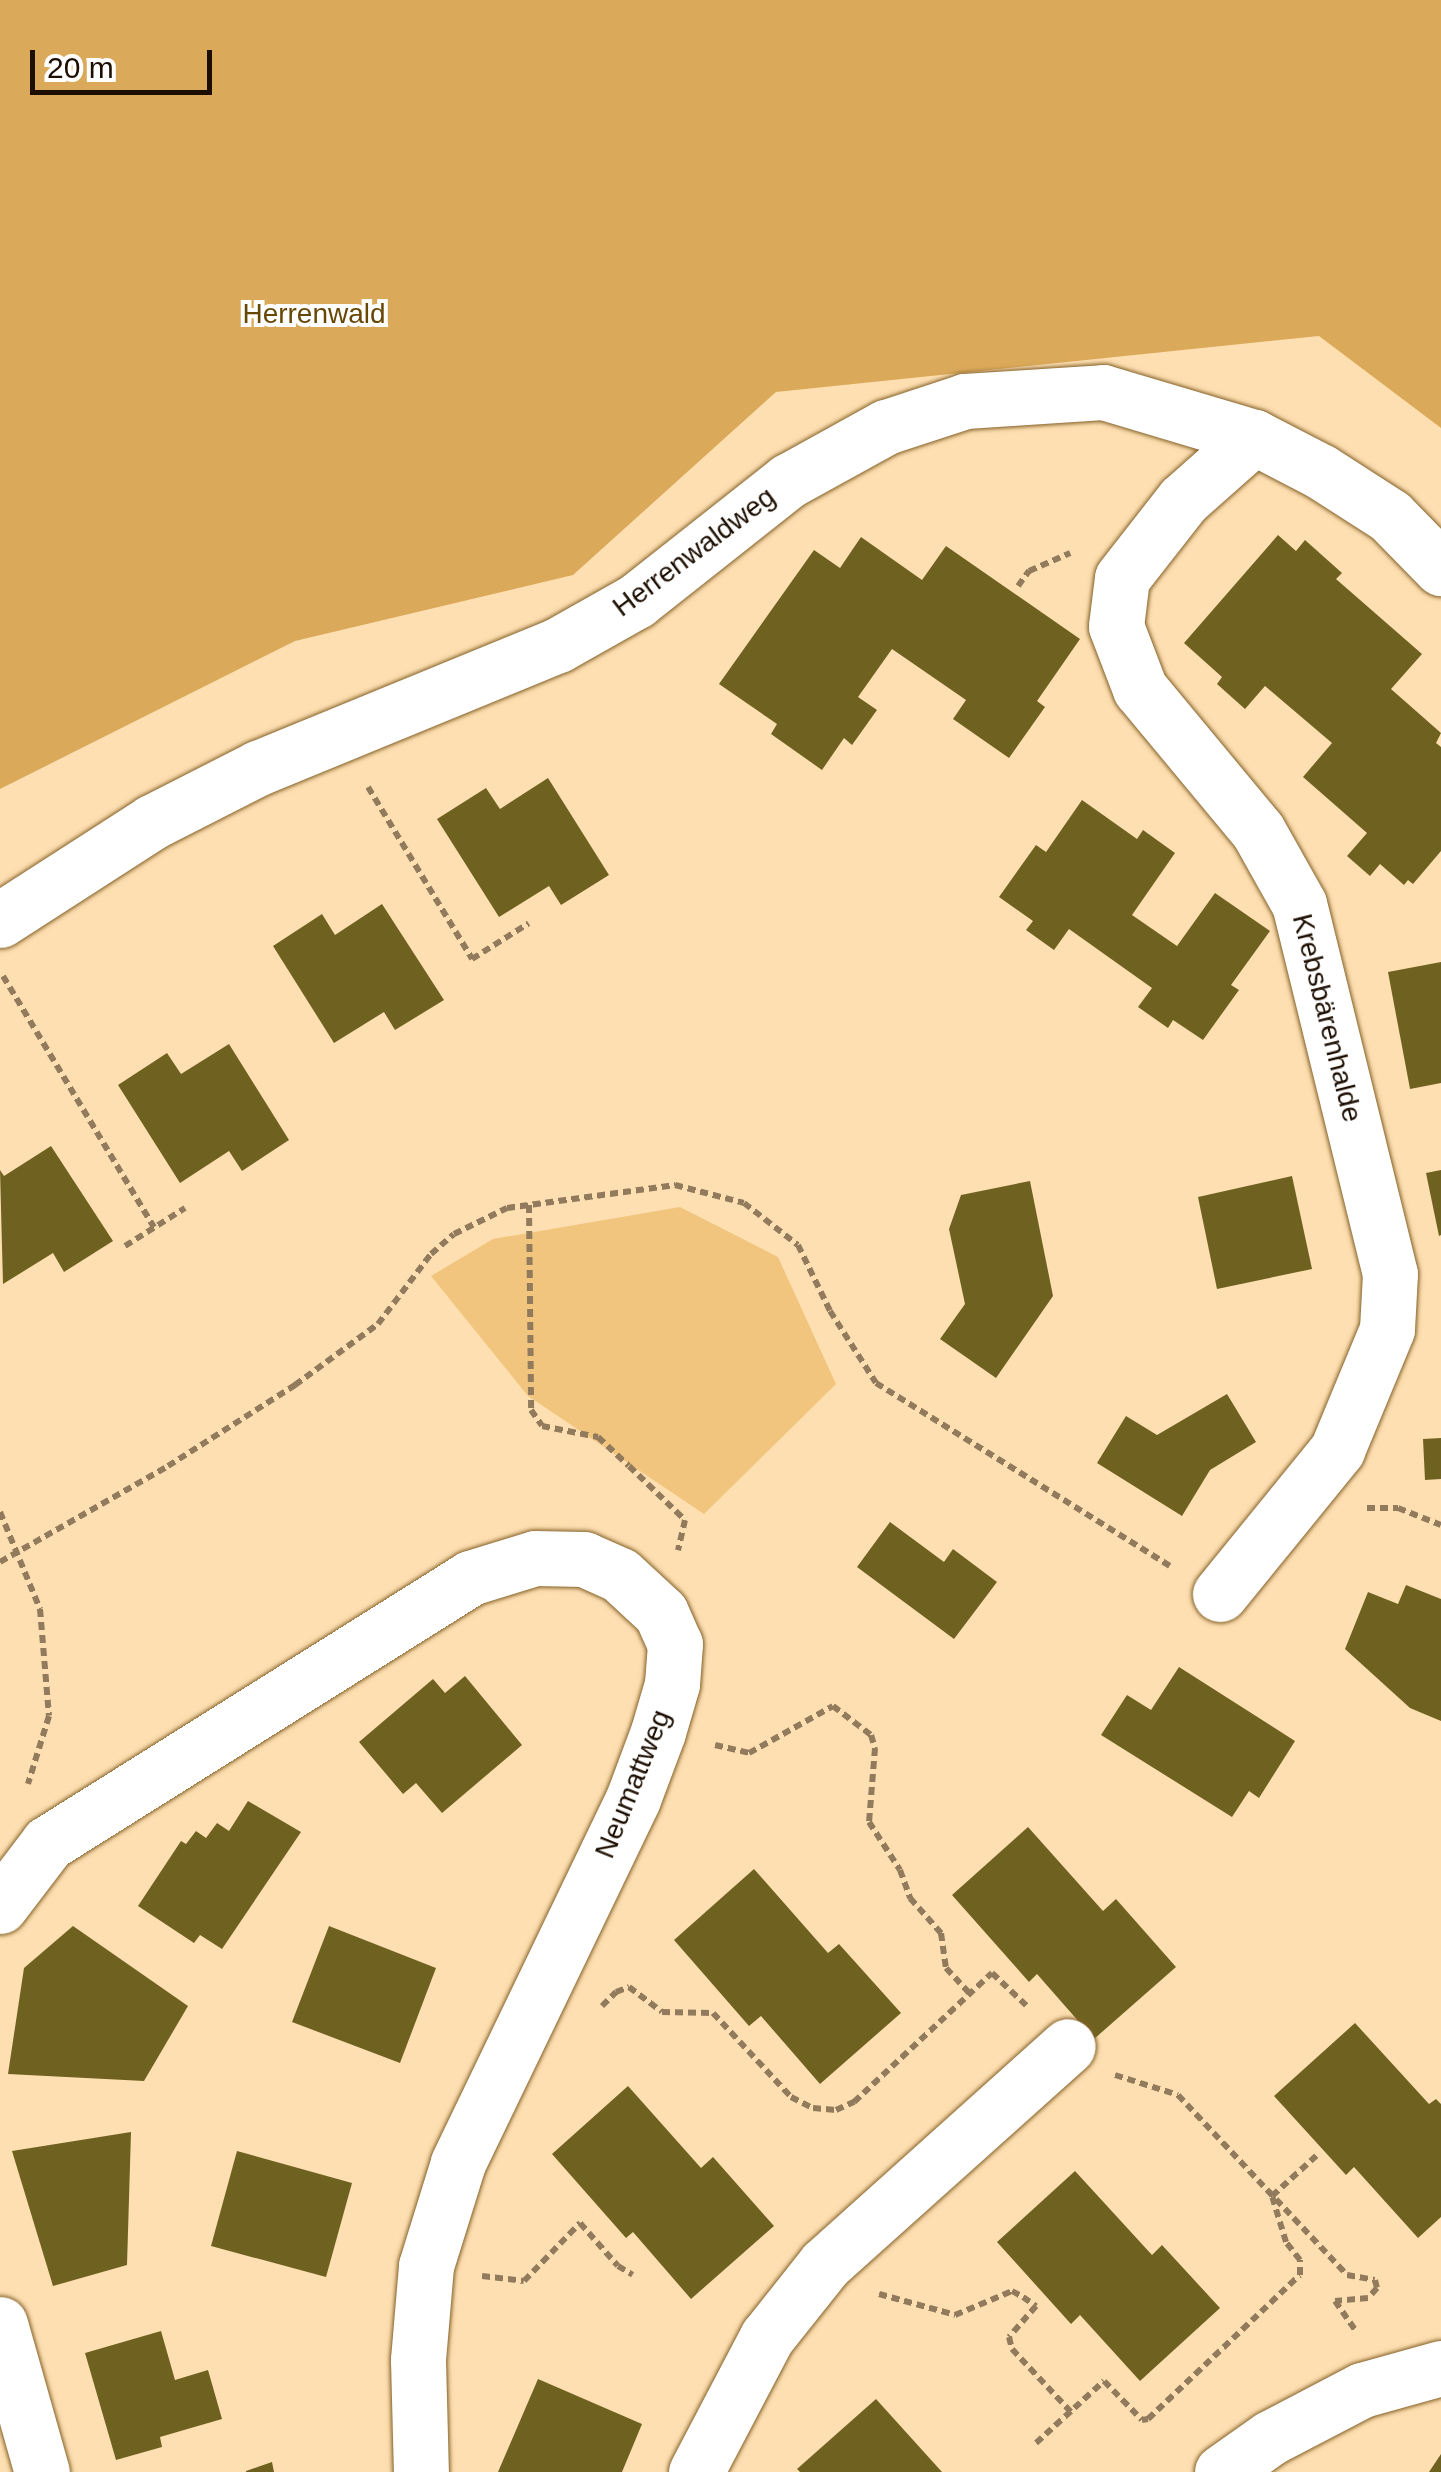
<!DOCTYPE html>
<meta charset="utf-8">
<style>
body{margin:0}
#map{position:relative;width:1441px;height:2472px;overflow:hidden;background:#fedfb1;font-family:Helvetica,sans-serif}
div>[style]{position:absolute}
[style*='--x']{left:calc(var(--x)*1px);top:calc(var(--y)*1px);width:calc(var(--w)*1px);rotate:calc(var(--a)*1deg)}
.green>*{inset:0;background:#f2c57f}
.forest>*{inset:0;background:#dba95a}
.building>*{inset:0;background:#6f6220}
.path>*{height:6px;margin-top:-3px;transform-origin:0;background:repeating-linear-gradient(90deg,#927b5c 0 8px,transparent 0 13px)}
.roads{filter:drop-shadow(0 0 2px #846128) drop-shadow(0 0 2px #846128)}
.street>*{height:55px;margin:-27.5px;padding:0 27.5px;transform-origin:27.5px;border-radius:27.5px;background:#fff}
span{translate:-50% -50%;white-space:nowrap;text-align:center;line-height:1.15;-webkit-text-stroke:8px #fff;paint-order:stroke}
.park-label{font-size:28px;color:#684705}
.street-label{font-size:28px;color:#1c0e00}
.scale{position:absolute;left:30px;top:50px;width:182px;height:45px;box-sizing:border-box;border:5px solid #1c0e00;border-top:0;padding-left:12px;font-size:30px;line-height:35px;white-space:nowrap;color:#1c0e00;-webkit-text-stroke:8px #fff;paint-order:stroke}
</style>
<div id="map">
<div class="green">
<div style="clip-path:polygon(680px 1207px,778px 1257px,836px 1384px,704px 1514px,528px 1396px,431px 1276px,493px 1239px)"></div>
</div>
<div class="forest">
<div style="clip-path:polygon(0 0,1441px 0,1441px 428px,1319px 336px,776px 392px,573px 575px,295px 641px,0 789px)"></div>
</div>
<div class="building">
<div style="clip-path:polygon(1278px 535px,1296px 551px,1305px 540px,1342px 573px,1336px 579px,1422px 654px,1391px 689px,1441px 733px,1436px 743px,1441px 747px,1441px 851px,1413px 884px,1408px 880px,1404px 885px,1380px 864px,1370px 876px,1347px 856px,1367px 833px,1303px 777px,1332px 743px,1265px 686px,1245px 709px,1217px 684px,1222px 677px,1184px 643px)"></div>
<div style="clip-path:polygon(861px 537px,922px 580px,946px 546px,1080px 639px,1037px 701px,1045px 707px,1009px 758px,953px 719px,966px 700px,892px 649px,858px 697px,877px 710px,852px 745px,844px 738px,822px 770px,771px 734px,777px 724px,719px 684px,814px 550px,840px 568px)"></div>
<div style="clip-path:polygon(548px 778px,609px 875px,561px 905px,549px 886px,499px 917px,437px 819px,486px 788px,500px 809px)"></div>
<div style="clip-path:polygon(1082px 800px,1137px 839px,1143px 830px,1175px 853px,1132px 915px,1177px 946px,1215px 893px,1270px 931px,1231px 985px,1239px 990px,1203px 1040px,1173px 1020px,1168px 1028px,1138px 1007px,1152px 988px,1069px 929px,1054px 950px,1026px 930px,1033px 921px,999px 897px,1036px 845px,1046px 852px)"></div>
<div style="clip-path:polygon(382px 904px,444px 1000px,395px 1030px,384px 1012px,334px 1043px,273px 946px,322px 914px,335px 935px)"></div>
<div style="clip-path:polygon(1441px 962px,1441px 1083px,1410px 1089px,1388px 972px)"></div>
<div style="clip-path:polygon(229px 1044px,289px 1140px,242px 1171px,229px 1151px,180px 1183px,118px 1085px,167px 1053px,181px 1074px)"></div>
<div style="clip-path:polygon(51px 1146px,113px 1241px,64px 1272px,53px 1253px,3px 1284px,0 1170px,4px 1176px)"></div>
<div style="clip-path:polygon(1441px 1170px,1441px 1235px,1439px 1236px,1426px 1173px)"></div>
<div style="clip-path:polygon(1292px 1176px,1312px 1269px,1217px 1289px,1198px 1197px)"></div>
<div style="clip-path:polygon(1030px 1181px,1053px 1296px,996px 1378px,940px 1339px,965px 1304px,949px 1229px,961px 1195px)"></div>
<div style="clip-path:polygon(1227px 1394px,1256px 1442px,1210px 1470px,1182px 1516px,1097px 1463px,1126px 1416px,1157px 1435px)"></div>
<div style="clip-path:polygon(1441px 1438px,1441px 1479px,1425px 1480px,1423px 1439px)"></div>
<div style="clip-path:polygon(890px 1522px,944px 1562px,953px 1549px,997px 1582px,954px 1639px,857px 1567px)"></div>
<div style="clip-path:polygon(1406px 1585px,1441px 1599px,1441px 1721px,1410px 1708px,1345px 1649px,1368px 1592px,1398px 1604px)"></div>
<div style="clip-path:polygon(1179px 1667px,1295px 1741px,1259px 1798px,1249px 1791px,1232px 1817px,1101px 1735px,1127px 1695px,1151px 1710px)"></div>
<div style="clip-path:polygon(465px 1676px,522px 1745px,442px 1813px,416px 1783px,403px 1794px,359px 1742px,433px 1679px,445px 1693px)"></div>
<div style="clip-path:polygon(248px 1801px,301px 1832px,222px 1949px,200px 1935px,194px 1943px,138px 1906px,181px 1841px,186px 1844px,196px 1831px,206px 1838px,217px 1823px,229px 1831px)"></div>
<div style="clip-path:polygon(1028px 1827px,1103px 1911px,1116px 1899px,1176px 1967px,1094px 2039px,1037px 1974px,1029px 1982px,952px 1895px)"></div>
<div style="clip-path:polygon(754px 1869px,828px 1953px,839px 1944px,901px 2013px,820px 2084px,761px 2016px,749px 2026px,674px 1940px)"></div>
<div style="clip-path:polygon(73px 1926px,188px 2006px,144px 2081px,8px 2074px,24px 1968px)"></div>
<div style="clip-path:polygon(329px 1926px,436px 1968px,400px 2063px,292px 2022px)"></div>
<div style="clip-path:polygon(1355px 2023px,1429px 2104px,1436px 2099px,1441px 2104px,1441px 2217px,1418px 2238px,1354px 2167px,1346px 2175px,1274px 2096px)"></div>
<div style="clip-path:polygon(628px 2086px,701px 2168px,713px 2157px,774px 2226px,691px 2299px,633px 2232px,626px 2238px,552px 2154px)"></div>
<div style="clip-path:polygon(131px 2132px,127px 2265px,53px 2286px,12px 2151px)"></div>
<div style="clip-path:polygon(237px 2151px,352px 2183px,326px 2277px,211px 2246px)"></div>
<div style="clip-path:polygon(1075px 2171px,1152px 2255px,1162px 2245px,1220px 2308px,1140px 2381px,1080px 2315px,1071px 2324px,997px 2242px)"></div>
<div style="clip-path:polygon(161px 2331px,175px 2380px,208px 2370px,222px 2419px,160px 2437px,162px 2447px,116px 2460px,85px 2353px)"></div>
<div style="clip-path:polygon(538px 2379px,642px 2424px,622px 2472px,498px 2472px)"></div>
<div style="clip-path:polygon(876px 2399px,942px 2472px,800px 2472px,797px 2469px)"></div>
<div style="clip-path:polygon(1441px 2454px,1441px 2472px,1429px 2472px)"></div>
<div style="clip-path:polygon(272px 2462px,274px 2472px,246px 2472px,246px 2471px)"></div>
</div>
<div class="path">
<div style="--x:1018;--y:586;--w:19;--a:-54"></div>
<div style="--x:1029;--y:571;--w:45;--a:-23.7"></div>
<div style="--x:368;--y:787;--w:201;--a:58.8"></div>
<div style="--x:472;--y:959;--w:67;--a:-32.3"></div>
<div style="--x:3;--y:976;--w:293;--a:59"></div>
<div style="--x:529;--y:1205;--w:205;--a:89.4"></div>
<div style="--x:531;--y:1410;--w:19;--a:55"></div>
<div style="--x:542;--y:1426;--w:57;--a:11.1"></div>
<div style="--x:598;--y:1437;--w:42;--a:43.1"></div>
<div style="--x:629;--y:1466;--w:78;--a:44"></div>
<div style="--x:685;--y:1520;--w:31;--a:103"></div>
<div style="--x:125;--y:1246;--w:71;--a:-32.3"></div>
<div style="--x:1367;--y:1508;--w:31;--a:0"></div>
<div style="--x:1398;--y:1508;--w:46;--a:21.6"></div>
<div style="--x:0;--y:1512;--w:105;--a:67.6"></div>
<div style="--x:40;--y:1609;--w:107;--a:85.2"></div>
<div style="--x:49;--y:1716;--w:71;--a:107.2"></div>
<div style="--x:0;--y:1562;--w:193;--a:-29.7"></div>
<div style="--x:168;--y:1466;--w:151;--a:-32.5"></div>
<div style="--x:295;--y:1385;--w:103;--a:-36.3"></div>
<div style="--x:378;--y:1324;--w:88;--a:-52.9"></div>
<div style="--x:431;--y:1254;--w:30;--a:-41"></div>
<div style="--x:454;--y:1234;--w:59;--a:-26.1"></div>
<div style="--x:507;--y:1208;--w:170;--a:-7.8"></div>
<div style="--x:675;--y:1185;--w:71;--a:14.6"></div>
<div style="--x:744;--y:1203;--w:68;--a:37.9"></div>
<div style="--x:798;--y:1245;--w:73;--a:64.1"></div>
<div style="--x:830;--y:1311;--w:85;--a:57.4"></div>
<div style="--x:876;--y:1383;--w:346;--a:31.9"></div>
<div style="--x:715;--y:1745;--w:35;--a:13"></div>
<div style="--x:749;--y:1753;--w:96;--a:-29.2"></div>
<div style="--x:833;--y:1706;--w:48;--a:37.3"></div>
<div style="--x:871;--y:1735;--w:14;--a:73"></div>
<div style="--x:875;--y:1748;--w:74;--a:94.6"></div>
<div style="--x:869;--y:1822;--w:57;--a:57.1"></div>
<div style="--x:900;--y:1870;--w:30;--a:70"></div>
<div style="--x:910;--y:1898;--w:47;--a:48.5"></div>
<div style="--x:941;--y:1933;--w:35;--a:82"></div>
<div style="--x:946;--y:1968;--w:35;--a:47"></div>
<div style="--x:602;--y:2006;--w:20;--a:-45"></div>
<div style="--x:616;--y:1992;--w:14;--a:-21"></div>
<div style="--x:629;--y:1987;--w:41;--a:37.1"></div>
<div style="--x:662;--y:2012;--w:51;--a:1.1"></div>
<div style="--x:713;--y:2013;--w:115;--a:47.1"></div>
<div style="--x:791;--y:2097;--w:25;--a:27"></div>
<div style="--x:813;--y:2108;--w:23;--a:5"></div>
<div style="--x:836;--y:2110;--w:20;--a:-24"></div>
<div style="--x:854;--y:2102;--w:189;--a:-43.1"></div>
<div style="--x:992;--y:1973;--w:50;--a:43.4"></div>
<div style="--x:1115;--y:2075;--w:66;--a:17.6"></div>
<div style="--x:1178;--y:2095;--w:247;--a:46.8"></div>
<div style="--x:1347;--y:2275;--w:28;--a:10"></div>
<div style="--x:1375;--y:2280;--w:8;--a:76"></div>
<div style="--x:1377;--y:2288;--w:13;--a:132"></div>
<div style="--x:1368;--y:2298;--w:33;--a:175"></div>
<div style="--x:1335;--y:2301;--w:35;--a:55"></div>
<div style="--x:482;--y:2276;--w:42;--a:6.8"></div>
<div style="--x:524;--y:2281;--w:81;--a:-46"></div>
<div style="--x:580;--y:2223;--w:57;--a:48.5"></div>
<div style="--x:618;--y:2266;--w:17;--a:31"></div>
<div style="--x:879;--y:2294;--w:79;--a:15.4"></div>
<div style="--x:955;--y:2315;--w:62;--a:-22.8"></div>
<div style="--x:1012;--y:2291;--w:13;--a:29"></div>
<div style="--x:1023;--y:2297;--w:16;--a:35"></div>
<div style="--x:1036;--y:2306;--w:41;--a:131.1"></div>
<div style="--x:1009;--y:2337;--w:12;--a:76"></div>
<div style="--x:1012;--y:2349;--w:86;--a:46.9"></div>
<div style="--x:1036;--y:2443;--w:92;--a:-42.4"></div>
<div style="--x:1104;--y:2381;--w:54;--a:45.7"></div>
<div style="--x:1142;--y:2420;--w:6;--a:-9"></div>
<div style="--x:1148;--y:2419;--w:209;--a:-43.5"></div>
<div style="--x:1300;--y:2275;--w:15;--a:-90"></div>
<div style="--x:1300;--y:2260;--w:23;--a:-128"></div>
<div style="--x:1286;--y:2242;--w:48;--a:-106.9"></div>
<div style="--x:1272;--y:2196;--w:61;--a:-42.3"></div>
</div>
<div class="roads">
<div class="street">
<div style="--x:0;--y:920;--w:181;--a:-32.8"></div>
<div style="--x:152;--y:822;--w:119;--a:-27"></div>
<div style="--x:258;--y:768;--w:324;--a:-22.3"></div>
<div style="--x:558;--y:645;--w:90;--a:-29.4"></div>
<div style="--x:636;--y:601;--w:194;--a:-38.3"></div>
<div style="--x:788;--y:481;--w:112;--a:-28.9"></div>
<div style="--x:886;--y:427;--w:83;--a:-18.2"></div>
<div style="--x:965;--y:401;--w:138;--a:-3.7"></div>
<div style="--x:1103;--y:392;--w:158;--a:16.6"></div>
<div style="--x:1254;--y:437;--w:74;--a:27.3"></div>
<div style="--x:1320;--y:471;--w:83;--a:32.7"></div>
<div style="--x:1390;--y:516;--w:73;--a:45.6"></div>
<div style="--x:1220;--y:1594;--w:186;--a:-50.9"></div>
<div style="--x:1337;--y:1450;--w:131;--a:-67.5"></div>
<div style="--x:1387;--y:1329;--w:55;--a:-86.9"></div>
<div style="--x:1390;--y:1274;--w:381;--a:-103.8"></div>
<div style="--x:1299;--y:904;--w:84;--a:-119.3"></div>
<div style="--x:1258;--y:831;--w:185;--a:-129.7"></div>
<div style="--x:1140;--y:689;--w:67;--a:-110.9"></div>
<div style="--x:1116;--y:626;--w:48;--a:-82.9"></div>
<div style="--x:1122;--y:578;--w:99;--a:-52"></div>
<div style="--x:1183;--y:500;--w:95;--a:-41.6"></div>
<div style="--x:0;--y:1906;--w:79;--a:-52.7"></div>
<div style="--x:48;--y:1843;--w:498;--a:-32.1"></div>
<div style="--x:470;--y:1578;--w:68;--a:-17.1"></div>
<div style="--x:535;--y:1558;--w:49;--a:1.2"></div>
<div style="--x:584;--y:1559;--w:39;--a:24"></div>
<div style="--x:620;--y:1575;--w:56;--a:42.8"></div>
<div style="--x:661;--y:1613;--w:34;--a:66"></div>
<div style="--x:675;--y:1644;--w:40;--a:94.3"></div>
<div style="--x:672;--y:1684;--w:50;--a:106.3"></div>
<div style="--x:658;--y:1732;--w:72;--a:110.5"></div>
<div style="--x:633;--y:1799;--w:404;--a:115.7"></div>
<div style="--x:458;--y:2163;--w:108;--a:107.3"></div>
<div style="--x:426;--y:2266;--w:94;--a:94.9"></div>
<div style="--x:418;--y:2360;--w:112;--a:88.5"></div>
<div style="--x:0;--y:2324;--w:154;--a:74.2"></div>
<div style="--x:696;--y:2472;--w:153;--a:-62.3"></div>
<div style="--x:767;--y:2337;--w:93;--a:-51.5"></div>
<div style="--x:825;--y:2264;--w:326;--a:-41.9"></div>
<div style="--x:1222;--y:2472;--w:59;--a:-35.3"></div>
<div style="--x:1270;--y:2438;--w:104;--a:-27.6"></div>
<div style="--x:1362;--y:2390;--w:82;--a:-15.6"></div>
</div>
</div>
<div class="park-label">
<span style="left:314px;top:314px">Herrenwald</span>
</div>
<div class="street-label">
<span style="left:694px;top:552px;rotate:-37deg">Herrenwaldweg</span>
<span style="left:1327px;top:1018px;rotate:76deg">Krebsbärenhalde</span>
<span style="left:633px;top:1784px;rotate:-68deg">Neumattweg</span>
</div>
<div class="scale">20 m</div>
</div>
